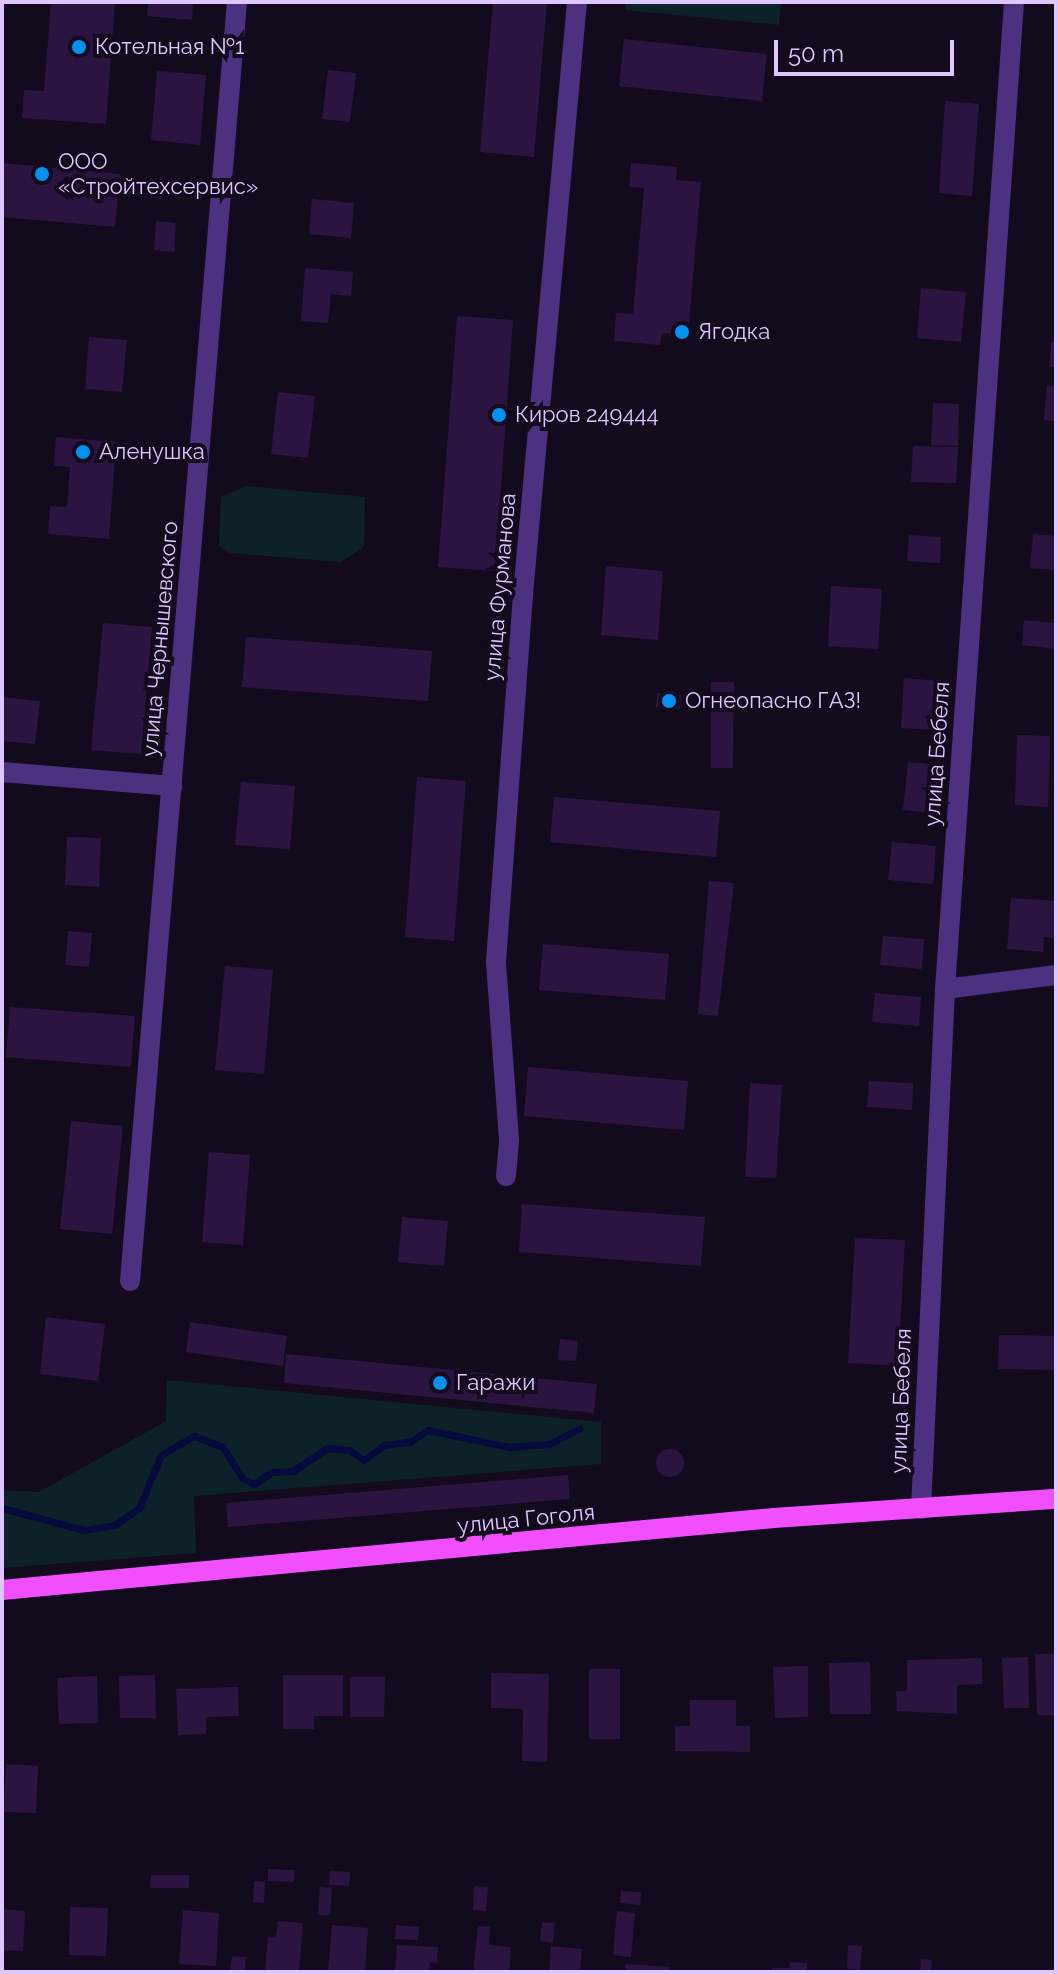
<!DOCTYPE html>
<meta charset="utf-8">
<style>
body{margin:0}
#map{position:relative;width:1058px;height:1974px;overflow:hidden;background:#130a1e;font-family:Raleway,sans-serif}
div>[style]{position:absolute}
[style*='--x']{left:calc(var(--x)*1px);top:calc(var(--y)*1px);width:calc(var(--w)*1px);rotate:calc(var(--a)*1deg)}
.green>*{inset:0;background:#0d2128}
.stream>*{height:7px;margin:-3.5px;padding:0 3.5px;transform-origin:3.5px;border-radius:3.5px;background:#05093c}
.building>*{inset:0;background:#2b1540}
.round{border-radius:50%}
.minor>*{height:20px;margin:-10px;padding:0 10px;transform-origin:10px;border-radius:10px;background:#4c3181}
.major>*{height:20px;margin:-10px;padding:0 10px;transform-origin:10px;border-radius:10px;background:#f14eff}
.dots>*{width:22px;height:22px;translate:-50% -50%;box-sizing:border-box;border:4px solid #130a1e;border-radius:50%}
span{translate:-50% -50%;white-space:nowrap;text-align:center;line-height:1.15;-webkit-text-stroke:8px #130a1e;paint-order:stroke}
.poi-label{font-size:22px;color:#dec7ff}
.left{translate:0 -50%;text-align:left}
.street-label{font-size:22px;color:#dec7ff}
.frame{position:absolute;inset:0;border:4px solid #dec7ff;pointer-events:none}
.scale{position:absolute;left:774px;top:40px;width:180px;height:36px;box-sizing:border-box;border:4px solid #dec7ff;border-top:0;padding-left:10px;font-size:24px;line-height:28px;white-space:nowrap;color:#dec7ff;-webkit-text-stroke:6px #130a1e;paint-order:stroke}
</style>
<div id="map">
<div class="green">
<div style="clip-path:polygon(626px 2px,781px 2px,779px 25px,625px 10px)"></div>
<div style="clip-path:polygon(246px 486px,365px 497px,364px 547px,341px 562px,230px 553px,219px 546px,221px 497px)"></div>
<div style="clip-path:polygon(167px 1380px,601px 1422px,601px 1464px,194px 1496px,196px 1553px,2px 1568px,2px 1490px,39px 1492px,166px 1421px)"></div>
</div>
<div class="stream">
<div style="--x:2;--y:1508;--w:85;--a:15"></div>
<div style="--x:84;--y:1530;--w:31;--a:-9"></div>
<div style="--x:115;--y:1525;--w:29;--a:-35"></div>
<div style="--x:139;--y:1508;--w:57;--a:-67.5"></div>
<div style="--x:161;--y:1455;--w:38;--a:-30"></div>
<div style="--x:194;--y:1436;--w:31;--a:21"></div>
<div style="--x:223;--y:1447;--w:36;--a:58"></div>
<div style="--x:242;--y:1478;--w:13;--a:27"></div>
<div style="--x:254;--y:1484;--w:22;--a:-34"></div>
<div style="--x:272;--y:1472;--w:21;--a:-3"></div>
<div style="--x:293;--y:1471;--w:41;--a:-34.1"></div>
<div style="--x:327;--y:1448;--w:22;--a:5"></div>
<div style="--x:349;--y:1450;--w:18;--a:34"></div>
<div style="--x:364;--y:1460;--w:25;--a:-37"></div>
<div style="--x:384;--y:1445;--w:26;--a:-7"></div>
<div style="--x:410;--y:1442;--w:22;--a:-34"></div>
<div style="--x:428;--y:1430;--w:83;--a:11.9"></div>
<div style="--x:509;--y:1447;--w:40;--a:-4.3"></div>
<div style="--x:549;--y:1444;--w:34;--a:-27"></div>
</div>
<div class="building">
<div style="clip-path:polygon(51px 2px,115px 2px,106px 124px,22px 118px,24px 90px,44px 91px)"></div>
<div style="clip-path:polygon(148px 2px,193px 2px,192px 20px,147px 16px)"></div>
<div style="clip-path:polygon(493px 2px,547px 2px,534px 157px,480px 152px)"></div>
<div style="clip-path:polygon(624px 39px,767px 54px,762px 101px,619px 86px)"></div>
<div style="clip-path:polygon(328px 70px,356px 73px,350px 122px,322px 119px)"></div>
<div style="clip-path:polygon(157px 71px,206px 75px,200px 145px,151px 140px)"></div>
<div style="clip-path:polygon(945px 101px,979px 104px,972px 196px,939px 193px)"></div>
<div style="clip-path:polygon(2px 163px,120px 174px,115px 227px,2px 217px)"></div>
<div style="clip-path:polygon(631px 163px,677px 167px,676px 180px,701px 182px,688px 335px,662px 333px,660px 345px,614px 341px,616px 313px,633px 314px,644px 188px,629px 187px)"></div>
<div style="clip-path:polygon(312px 199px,354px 203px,351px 238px,309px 234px)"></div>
<div style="clip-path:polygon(156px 221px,176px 223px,174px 252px,154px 250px)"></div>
<div style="clip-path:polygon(305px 268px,353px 272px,351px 296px,331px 294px,328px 323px,301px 321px)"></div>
<div style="clip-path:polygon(921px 288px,966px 292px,961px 342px,917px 338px)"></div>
<div style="clip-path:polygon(457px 316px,513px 320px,495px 571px,438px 567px)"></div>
<div style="clip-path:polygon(89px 337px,127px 340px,122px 392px,85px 389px)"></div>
<div style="clip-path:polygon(1051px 342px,1056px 342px,1056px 367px,1049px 367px)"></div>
<div style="clip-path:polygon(1047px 386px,1056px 386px,1056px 421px,1044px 420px)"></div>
<div style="clip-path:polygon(278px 392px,315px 396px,308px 458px,271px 454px)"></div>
<div style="clip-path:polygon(933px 403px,959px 404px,958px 446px,931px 445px)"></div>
<div style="clip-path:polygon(56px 437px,116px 442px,109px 539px,48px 534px,50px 506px,67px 507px,70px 467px,54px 466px)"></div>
<div style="clip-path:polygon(913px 446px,958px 447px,956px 483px,911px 482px)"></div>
<div style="clip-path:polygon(1033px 534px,1056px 536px,1056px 570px,1030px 568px)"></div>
<div style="clip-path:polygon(909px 535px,941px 537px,940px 563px,907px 561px)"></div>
<div style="clip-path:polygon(606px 566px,663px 571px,658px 640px,601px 635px)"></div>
<div style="clip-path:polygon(831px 586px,882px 589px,878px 649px,828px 646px)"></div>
<div style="clip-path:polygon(1024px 620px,1056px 623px,1056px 649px,1022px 645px)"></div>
<div style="clip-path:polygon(103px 623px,152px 627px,141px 754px,91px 750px)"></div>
<div style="clip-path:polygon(246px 637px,432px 651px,428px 701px,242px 687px)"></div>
<div style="clip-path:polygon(904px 678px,939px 681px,935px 730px,901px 728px)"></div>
<div style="clip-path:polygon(711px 682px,734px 682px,733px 768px,711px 768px)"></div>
<div style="clip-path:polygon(657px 693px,681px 695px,680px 709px,656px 707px)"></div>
<div style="clip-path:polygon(2px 697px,40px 701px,35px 744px,2px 741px)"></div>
<div style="clip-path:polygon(1017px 735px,1050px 736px,1048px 807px,1015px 805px)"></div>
<div style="clip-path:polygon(908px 762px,939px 765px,935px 813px,903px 810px)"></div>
<div style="clip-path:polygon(417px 777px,466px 781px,454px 941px,405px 937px)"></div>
<div style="clip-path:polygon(241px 782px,295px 786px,290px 849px,235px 845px)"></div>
<div style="clip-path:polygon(554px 797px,720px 811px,716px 857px,550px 842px)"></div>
<div style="clip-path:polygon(67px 837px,101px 838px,99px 887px,65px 885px)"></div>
<div style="clip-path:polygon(892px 842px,936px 846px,933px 884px,888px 880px)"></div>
<div style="clip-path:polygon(709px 881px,734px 883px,718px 1016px,698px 1014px)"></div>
<div style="clip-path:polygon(1011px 898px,1056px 901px,1056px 938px,1044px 937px,1043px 952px,1007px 949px)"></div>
<div style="clip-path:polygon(68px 931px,92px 933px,89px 967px,65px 965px)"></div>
<div style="clip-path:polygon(883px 936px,924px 939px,922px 969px,880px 965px)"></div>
<div style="clip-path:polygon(543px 944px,669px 954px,665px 1000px,539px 990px)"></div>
<div style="clip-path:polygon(225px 966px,273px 970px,264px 1074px,215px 1070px)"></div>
<div style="clip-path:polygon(875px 993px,921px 997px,919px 1026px,872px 1022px)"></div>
<div style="clip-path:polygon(10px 1007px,135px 1016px,131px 1067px,6px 1057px)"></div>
<div style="clip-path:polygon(528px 1067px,688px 1081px,684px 1130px,524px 1116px)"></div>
<div style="clip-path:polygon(869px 1081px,913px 1083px,912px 1110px,867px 1107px)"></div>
<div style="clip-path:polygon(750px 1083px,782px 1085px,776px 1178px,745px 1177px)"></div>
<div style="clip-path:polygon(71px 1121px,123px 1126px,112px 1234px,60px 1229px)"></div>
<div style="clip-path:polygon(209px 1152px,250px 1155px,243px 1245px,202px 1242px)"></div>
<div style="clip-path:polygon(522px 1204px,705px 1217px,701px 1266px,519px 1252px)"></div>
<div style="clip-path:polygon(402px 1217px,448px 1221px,444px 1266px,398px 1262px)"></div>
<div style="clip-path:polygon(855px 1238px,905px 1240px,898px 1366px,848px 1363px)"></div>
<div style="clip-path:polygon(46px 1317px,105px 1324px,98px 1381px,40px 1374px)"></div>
<div style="clip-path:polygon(190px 1322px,287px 1336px,283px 1366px,186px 1352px)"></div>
<div style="clip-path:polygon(999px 1335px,1056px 1336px,1056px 1370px,998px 1369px)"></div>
<div style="clip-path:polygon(560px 1339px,578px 1341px,576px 1361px,558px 1360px)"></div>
<div style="clip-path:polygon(286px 1354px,597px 1384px,594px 1413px,284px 1383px)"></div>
<div class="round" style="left:656px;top:1449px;width:28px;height:28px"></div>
<div style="clip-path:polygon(568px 1475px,570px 1499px,228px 1527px,226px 1503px)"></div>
<div style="clip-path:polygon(1035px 1654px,1056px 1654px,1056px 1715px,1037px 1715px)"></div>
<div style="clip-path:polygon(1028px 1657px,1029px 1708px,1004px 1708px,1002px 1658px)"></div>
<div style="clip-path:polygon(982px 1658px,982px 1684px,957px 1685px,957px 1714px,897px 1711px,896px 1691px,907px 1691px,907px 1660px)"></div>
<div style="clip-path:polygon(870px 1662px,871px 1714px,830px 1714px,829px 1663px)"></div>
<div style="clip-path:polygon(808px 1666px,808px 1717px,775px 1718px,773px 1667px)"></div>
<div style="clip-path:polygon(589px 1669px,620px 1669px,620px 1739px,589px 1739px)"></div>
<div style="clip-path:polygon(491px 1673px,549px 1674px,547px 1762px,522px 1761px,523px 1709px,491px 1708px)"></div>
<div style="clip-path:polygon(155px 1675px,156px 1718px,120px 1718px,119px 1676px)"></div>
<div style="clip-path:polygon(283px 1675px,343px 1675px,343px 1716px,314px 1716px,314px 1729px,283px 1729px)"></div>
<div style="clip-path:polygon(97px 1676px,98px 1723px,59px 1724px,57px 1678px)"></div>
<div style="clip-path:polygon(350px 1677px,385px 1677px,384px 1717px,350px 1717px)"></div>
<div style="clip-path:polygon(238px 1687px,239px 1716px,206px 1717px,206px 1734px,178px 1735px,176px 1689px)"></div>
<div style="clip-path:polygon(690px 1700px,736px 1700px,736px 1726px,750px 1726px,750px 1752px,675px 1751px,675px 1726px,690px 1726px)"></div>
<div style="clip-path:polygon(6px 1764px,38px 1766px,36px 1813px,4px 1812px)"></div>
<div style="clip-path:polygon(268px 1869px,295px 1870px,294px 1882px,268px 1881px)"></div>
<div style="clip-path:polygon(330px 1871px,350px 1872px,349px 1886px,329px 1885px)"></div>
<div style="clip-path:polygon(151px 1875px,189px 1875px,189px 1888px,150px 1888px)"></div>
<div style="clip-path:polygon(254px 1881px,265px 1882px,264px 1903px,253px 1902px)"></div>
<div style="clip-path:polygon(474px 1886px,488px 1887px,486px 1911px,473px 1910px)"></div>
<div style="clip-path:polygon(320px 1887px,332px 1888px,330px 1915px,318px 1915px)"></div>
<div style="clip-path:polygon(621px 1891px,641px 1892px,640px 1905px,620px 1903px)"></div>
<div style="clip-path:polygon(70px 1907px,108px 1908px,106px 1956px,69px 1955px)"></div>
<div style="clip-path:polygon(2px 1909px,25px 1911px,23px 1951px,2px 1950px)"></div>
<div style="clip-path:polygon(183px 1910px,219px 1913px,216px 1966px,179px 1964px)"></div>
<div style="clip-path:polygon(617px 1911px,635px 1913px,631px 1957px,613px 1955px)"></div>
<div style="clip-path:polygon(278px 1921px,303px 1923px,299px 1972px,265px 1970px,268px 1937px,276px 1938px)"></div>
<div style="clip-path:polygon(542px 1922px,555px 1923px,553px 1943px,540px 1941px)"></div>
<div style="clip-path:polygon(332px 1925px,368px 1928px,365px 1972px,328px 1972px)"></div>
<div style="clip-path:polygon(396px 1925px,419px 1927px,418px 1940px,395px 1939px)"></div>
<div style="clip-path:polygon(478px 1926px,490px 1927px,489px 1945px,511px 1947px,509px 1972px,473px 1972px)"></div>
<div style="clip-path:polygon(397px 1945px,438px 1947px,437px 1963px,430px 1962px,429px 1972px,395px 1972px)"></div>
<div style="clip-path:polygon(848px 1945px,862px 1946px,860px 1970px,847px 1969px)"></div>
<div style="clip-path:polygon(551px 1946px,582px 1949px,580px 1972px,549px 1972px)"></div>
<div style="clip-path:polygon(232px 1956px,246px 1957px,245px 1972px,230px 1972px)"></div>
<div style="clip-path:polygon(921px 1959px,932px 1960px,931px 1972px,920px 1972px)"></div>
<div style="clip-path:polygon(790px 1962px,807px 1963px,807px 1972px,772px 1972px,772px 1968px,789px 1968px)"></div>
<div style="clip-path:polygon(626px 1964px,670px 1967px,670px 1972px,625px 1972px)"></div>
</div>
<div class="minor">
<div style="--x:2;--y:772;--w:171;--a:4.7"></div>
<div style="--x:945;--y:989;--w:112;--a:-7.2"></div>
<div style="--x:506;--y:1176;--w:36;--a:-85"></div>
<div style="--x:509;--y:1140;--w:178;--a:-94.2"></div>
<div style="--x:496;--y:962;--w:369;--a:-85.8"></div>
<div style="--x:523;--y:594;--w:594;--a:-84.79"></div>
<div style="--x:130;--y:1281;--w:1283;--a:-85.22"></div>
<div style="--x:921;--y:1509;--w:521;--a:-87.36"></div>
<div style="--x:945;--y:989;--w:989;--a:-86"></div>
</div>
<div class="major">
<div style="--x:2;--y:1590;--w:775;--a:-5.33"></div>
<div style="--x:774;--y:1518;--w:283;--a:-3.9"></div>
</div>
<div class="dots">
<div style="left:79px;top:47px;background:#0092f2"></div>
<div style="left:42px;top:174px;background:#0092f2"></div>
<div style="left:682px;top:332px;background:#0092f2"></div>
<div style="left:499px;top:415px;background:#0092f2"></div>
<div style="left:83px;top:452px;background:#0092f2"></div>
<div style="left:669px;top:701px;background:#0092f2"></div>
<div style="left:440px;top:1383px;background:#0092f2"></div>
</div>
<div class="poi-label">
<span class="left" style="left:95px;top:47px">Котельная №1</span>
<span class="left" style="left:58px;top:174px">ООО<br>«Стройтехсервис»</span>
<span class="left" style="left:698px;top:332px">Ягодка</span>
<span class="left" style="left:515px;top:415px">Киров 249444</span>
<span class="left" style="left:99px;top:452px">Аленушка</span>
<span class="left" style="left:685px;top:701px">Огнеопасно ГАЗ!</span>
<span class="left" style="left:456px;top:1383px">Гаражи</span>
</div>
<div class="street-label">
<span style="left:500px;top:587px;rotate:-85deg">улица Фурманова</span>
<span style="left:160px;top:639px;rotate:-85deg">улица Чернышевского</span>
<span style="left:937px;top:754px;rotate:-86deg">улица Бебеля</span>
<span style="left:901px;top:1401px;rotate:-88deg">улица Бебеля</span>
<span style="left:526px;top:1519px;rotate:-6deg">улица Гоголя</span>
</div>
<div class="frame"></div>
<div class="scale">50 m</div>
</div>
